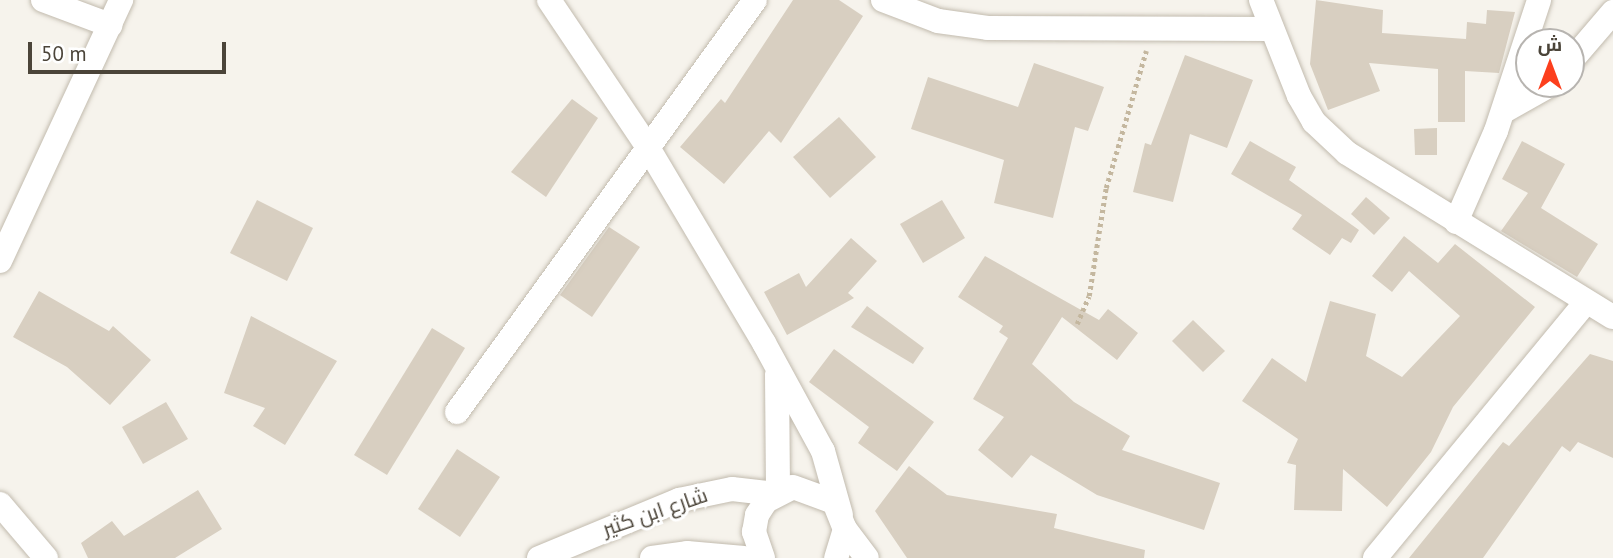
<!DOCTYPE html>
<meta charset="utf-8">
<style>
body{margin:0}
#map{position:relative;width:1613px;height:558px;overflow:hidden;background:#f6f3ec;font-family:"PT Sans",Cairo,sans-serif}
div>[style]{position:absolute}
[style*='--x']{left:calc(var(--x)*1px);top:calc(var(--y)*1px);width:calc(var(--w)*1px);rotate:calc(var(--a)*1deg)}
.building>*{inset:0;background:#d8cfc1}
.path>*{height:4.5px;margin-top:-2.25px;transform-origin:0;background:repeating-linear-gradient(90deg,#c4b79f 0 3.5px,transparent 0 7px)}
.roads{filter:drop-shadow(0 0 2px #c2bbae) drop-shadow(0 0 2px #c2bbae)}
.minor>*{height:24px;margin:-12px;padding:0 12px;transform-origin:12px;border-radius:12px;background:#fff}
span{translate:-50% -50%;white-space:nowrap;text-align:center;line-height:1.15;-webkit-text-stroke:6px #fff;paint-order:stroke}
.street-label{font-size:21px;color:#4b4439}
.north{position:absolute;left:1515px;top:28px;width:70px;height:70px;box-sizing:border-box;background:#fff;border:2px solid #b7b4b0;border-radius:50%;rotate:0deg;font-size:19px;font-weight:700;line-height:28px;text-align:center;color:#4b4439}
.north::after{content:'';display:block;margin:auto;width:24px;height:32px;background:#fc3f1d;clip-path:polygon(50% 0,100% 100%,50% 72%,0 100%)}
.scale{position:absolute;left:28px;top:42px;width:198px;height:32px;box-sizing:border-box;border:4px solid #4b4439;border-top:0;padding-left:9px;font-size:21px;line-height:24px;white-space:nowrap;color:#4b4439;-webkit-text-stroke:5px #fff;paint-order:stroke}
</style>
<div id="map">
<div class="building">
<div style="clip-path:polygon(793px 0,839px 0,863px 16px,781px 143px,769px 131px,724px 184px,680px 147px,721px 99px,725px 103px)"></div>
<div style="clip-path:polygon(1316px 0,1383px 10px,1382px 33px,1466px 39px,1467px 22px,1486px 24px,1487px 10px,1515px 12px,1499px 73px,1465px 71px,1465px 122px,1438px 122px,1438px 69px,1369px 63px,1380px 91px,1328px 110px,1310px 64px)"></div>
<div style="clip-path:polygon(1185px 55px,1253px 80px,1227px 148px,1190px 134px,1173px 202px,1133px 192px,1145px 143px,1151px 145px)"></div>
<div style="clip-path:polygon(1034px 63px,1104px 87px,1088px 131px,1075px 127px,1053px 218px,994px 203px,1004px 160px,911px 129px,928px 77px,1018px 107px)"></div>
<div style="clip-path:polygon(572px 99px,598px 118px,546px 197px,511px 172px)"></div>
<div style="clip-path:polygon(839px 117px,876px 157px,830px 198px,793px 157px)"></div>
<div style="clip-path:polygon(1437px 128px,1437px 155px,1415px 155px,1414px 129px)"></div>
<div style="clip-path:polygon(1250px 141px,1296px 167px,1289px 180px,1359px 230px,1351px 243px,1342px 238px,1330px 255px,1292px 229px,1302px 215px,1231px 174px)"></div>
<div style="clip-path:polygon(1522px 141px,1565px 164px,1541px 208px,1598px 244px,1577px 277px,1501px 231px,1528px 193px,1502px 179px)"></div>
<div style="clip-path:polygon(1366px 197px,1390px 218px,1374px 235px,1351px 214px)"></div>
<div style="clip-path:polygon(257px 200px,313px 228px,287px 281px,230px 253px)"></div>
<div style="clip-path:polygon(942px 200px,965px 238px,923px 263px,900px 224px)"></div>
<div style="clip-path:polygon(609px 227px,640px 247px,592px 317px,560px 295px)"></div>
<div style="clip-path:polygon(1404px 236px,1438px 263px,1455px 244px,1535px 307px,1453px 407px,1431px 452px,1387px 507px,1343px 469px,1342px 511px,1294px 510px,1296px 465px,1287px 463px,1298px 439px,1242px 401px,1272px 358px,1306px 382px,1330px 301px,1376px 314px,1366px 356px,1402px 377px,1460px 316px,1409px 271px,1392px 292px,1372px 276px)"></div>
<div style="clip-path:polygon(851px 238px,877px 261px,848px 293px,854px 298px,787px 335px,764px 292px,799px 273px,806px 287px)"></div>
<div style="clip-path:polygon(985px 256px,1099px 320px,1108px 309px,1138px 333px,1117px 360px,1062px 317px,1032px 364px,1074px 402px,1130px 436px,1122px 450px,1220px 483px,1204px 530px,1097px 495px,1031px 455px,1012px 478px,978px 450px,1004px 417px,973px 399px,1008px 338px,999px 332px,1003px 326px,958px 297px)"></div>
<div style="clip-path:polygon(39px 291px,109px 331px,113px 326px,151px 360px,110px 405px,67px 367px,13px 337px)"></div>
<div style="clip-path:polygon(867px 306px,924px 348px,913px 364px,851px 327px)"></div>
<div style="clip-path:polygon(251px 316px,337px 361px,285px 445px,253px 426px,265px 408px,224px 393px)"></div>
<div style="clip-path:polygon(1193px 320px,1225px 351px,1203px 372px,1172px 341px)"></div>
<div style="clip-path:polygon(432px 328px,465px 348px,387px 475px,354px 455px)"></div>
<div style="clip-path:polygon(834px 349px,934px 422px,897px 471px,858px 443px,869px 427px,809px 382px)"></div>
<div style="clip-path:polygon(1590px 354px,1613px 361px,1613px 458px,1578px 442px,1570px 452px,1562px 446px,1483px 558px,1409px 558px,1503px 442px,1509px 446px)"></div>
<div style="clip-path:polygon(166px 402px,188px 439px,143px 464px,122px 427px)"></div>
<div style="clip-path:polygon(457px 449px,500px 477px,460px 537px,418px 509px)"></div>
<div style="clip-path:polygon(909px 466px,947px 495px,1057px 514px,1054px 528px,1145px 550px,1144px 558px,907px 558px,875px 511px)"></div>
<div style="clip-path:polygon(198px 490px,222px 529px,175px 558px,88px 558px,81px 543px,112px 521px,124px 536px)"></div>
</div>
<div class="path">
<div style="--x:1077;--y:324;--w:30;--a:-67"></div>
<div style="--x:1089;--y:296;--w:109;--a:-81.1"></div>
<div style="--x:1106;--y:188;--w:143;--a:-73.7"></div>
</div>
<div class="roads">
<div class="minor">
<div style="--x:43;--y:0;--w:72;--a:20.5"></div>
<div style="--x:549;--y:0;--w:176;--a:56.1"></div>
<div style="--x:647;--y:146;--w:229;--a:59.3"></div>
<div style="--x:764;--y:343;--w:123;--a:61.4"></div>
<div style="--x:823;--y:451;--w:66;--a:74.3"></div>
<div style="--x:883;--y:0;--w:59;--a:20.9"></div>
<div style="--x:938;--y:21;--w:50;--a:8"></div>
<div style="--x:988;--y:28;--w:284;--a:0.2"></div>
<div style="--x:1261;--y:0;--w:103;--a:68.4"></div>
<div style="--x:1299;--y:96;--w:30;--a:60"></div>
<div style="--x:1314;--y:122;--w:45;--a:43.2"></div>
<div style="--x:1347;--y:153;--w:312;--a:31.7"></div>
<div style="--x:1571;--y:61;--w:65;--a:-49.4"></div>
<div style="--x:1504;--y:111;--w:55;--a:-29.4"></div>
<div style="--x:1456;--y:222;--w:99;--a:-66.3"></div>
<div style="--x:1496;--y:131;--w:138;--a:-71.8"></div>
<div style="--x:0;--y:261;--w:288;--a:-65.1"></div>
<div style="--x:777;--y:375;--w:117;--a:89.5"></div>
<div style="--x:457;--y:412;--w:508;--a:-54.12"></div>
<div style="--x:0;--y:504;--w:71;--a:49.6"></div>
<div style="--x:845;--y:529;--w:36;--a:53"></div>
<div style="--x:539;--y:558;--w:152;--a:-22.5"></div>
<div style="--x:679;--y:500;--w:54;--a:-11.7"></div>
<div style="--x:732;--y:489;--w:44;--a:6.5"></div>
<div style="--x:652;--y:558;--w:35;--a:-8"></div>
<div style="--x:687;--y:553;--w:57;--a:5"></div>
<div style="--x:763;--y:558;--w:28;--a:-109"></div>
<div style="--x:754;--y:532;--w:17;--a:-80"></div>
<div style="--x:757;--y:515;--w:17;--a:-57"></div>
<div style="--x:766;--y:501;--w:30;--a:-27"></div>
<div style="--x:793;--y:487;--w:44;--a:20.1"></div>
<div style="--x:834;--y:502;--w:29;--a:68"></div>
<div style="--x:845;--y:529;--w:30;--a:107"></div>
<div style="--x:1375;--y:558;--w:330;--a:-50.5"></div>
</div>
</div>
<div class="street-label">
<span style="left:655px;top:512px;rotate:-19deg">شارع ابن كثير</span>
</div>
<div class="north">ش</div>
<div class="scale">50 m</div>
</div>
